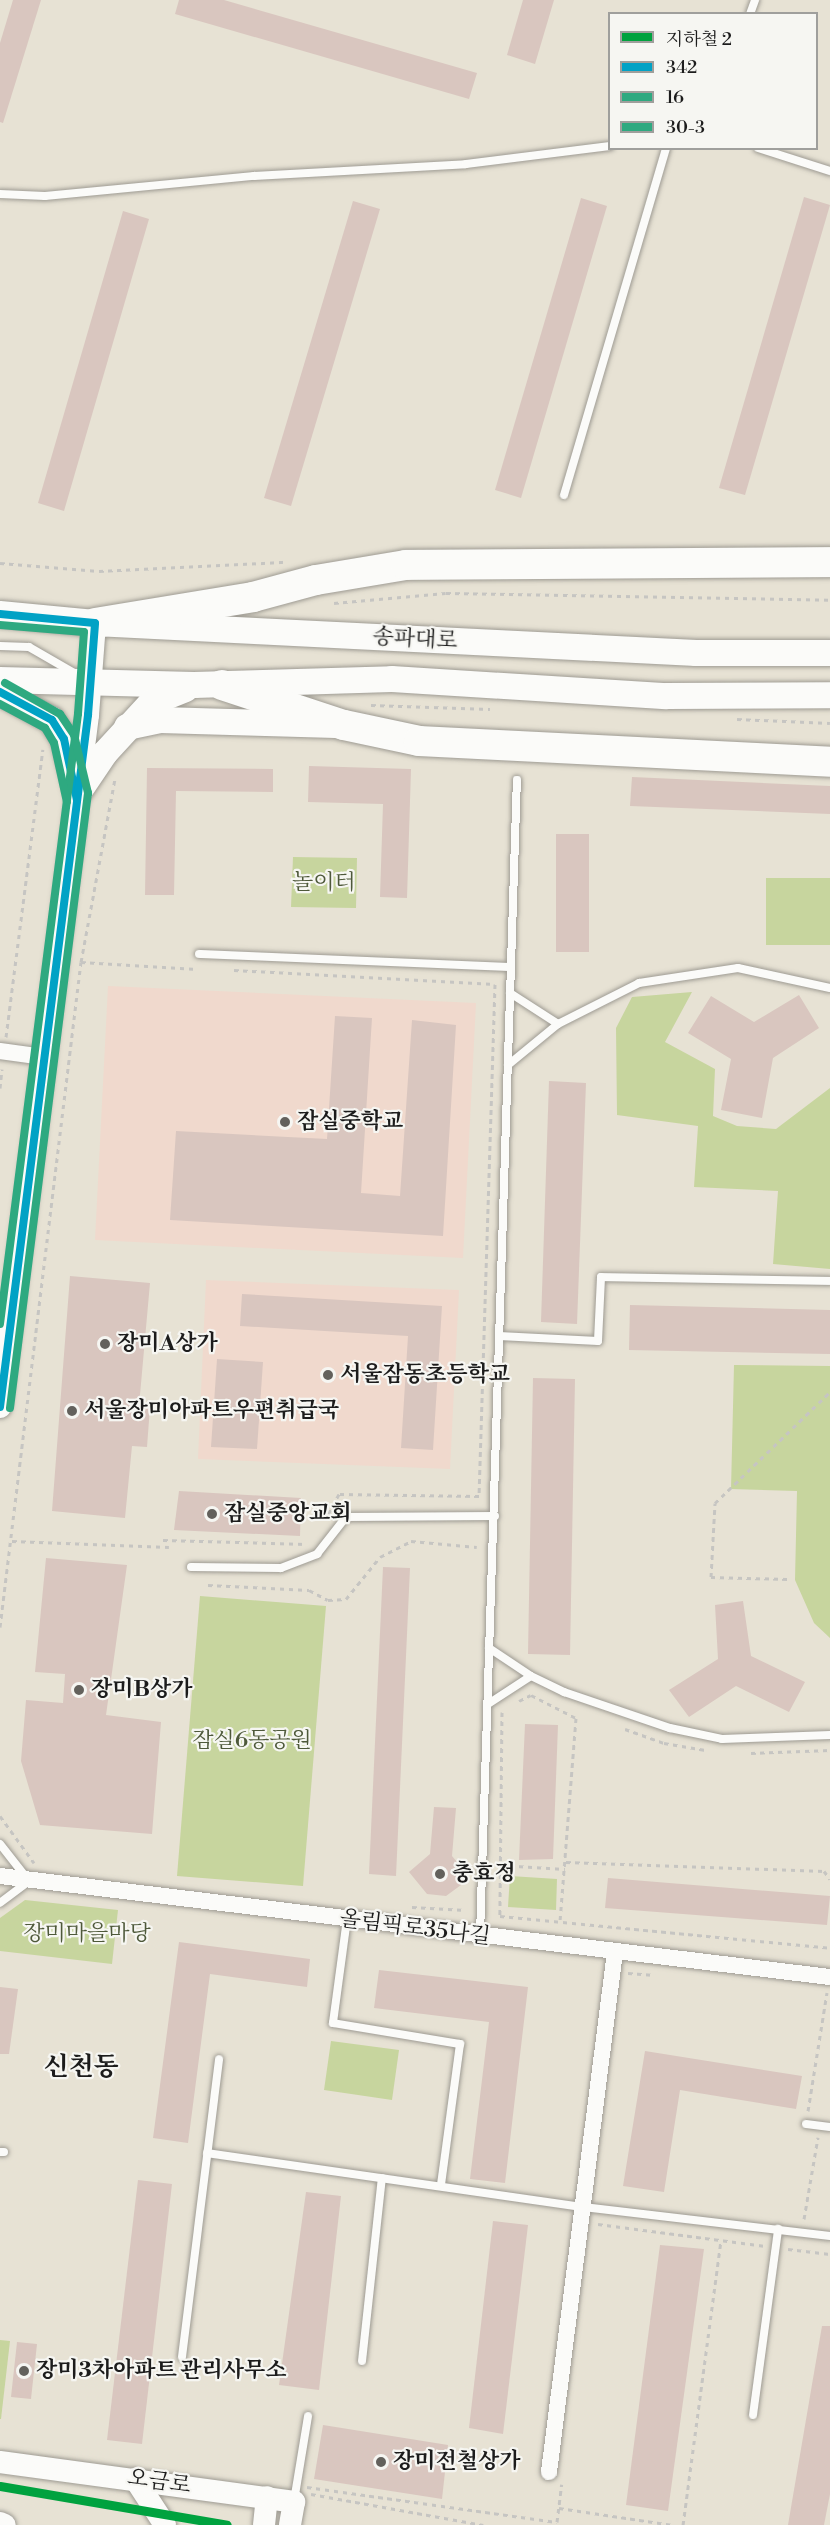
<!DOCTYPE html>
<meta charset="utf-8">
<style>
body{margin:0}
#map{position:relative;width:830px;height:2525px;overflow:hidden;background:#e7e2d4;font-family:"Libre Bodoni","Noto Serif KR",serif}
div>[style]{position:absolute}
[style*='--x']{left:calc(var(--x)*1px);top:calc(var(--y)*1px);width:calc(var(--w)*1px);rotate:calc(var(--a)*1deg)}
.built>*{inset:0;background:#f0d9cd}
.green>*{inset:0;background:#c7d59e}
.building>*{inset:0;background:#d9c6bf}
.path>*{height:3px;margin-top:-1.5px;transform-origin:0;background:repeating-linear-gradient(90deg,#c6c5c2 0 4.5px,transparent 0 9px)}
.roads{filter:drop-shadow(0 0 2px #9e9b93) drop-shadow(0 0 2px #9e9b93)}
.lane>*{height:8px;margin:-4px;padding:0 4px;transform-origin:4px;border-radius:4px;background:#fbfbf9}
.street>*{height:16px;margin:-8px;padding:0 8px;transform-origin:8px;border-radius:8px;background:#fbfbf9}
.secondary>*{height:22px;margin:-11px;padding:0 11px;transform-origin:11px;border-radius:11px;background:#fbfbf9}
.primary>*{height:26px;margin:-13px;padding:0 13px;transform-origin:13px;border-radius:13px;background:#fbfbf9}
.highway>*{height:30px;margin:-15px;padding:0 15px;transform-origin:15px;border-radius:15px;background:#fbfbf9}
.bus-1>*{height:8px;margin:-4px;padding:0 4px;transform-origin:4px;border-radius:4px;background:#01a2c5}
.bus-2>*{height:8px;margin:-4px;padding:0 4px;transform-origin:4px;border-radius:4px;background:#2ea980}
.bus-3>*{height:8px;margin:-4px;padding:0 4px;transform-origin:4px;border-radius:4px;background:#2ea980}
.metro-1>*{height:9px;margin:-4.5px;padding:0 4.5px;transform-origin:4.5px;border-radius:4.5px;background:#00a23f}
.dots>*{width:16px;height:16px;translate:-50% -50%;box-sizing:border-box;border:3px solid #f6f6f2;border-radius:50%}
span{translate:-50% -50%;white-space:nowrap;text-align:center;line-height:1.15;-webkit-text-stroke:4.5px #f6f6f2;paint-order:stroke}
.street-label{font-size:22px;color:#1c1c1c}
.park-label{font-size:22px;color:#4e593a}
.poi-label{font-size:22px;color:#1c1c1c;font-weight:700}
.left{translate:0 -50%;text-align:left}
.quarter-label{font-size:26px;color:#1c1c1c;font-weight:700}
.legend{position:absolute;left:608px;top:12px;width:210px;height:138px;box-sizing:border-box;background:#f6f6f2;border:2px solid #9f9f9c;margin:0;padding:8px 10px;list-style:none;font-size:18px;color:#1c1c1c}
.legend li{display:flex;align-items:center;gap:12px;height:30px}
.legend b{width:30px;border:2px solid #9f9f9c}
</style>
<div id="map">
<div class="built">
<div style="clip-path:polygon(108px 986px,476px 1003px,463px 1258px,95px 1240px)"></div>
<div style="clip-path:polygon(206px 1280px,459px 1290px,450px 1469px,198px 1459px)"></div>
</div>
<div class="green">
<div style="clip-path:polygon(293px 857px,357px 858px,356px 908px,291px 907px)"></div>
<div style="clip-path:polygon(766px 878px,830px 878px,830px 945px,766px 945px)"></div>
<div style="clip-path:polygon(692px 992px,665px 1042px,715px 1069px,713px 1116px,737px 1126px,776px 1129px,830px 1088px,830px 1269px,773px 1264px,778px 1191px,694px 1187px,698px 1126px,617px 1115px,616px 1028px,632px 997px)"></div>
<div style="clip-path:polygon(734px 1365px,830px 1366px,830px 1638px,814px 1623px,795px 1580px,797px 1491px,731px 1489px)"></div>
<div style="clip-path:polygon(200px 1596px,326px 1606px,303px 1886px,177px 1876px)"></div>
<div style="clip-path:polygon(510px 1876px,557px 1879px,556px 1910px,508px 1907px)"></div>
<div style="clip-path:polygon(25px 1900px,118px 1910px,112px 1964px,0 1951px,0 1918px)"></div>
<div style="clip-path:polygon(331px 2041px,399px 2050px,392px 2100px,324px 2090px)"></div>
<div style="clip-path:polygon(0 2340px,10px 2341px,1px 2419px,0 2419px)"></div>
</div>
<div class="building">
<div style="clip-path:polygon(13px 0,41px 0,3px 123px,0 122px,0 43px)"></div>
<div style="clip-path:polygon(179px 0,224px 0,477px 73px,469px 99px,175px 14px)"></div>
<div style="clip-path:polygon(523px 0,554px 0,535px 64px,507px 55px)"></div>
<div style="clip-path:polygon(804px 197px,830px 205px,745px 495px,719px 488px)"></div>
<div style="clip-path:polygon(581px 198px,607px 206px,521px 498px,495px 490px)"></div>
<div style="clip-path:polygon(353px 201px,380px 209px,291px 506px,264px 498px)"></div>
<div style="clip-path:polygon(123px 211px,149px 219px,64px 511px,38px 503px)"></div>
<div style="clip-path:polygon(309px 766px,411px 769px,407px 898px,380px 897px,383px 804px,308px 802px)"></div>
<div style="clip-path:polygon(147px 768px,273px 769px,273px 792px,176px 791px,174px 895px,145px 895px)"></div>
<div style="clip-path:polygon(632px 777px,830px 786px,830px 814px,630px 806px)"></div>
<div style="clip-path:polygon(556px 834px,589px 834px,589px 952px,556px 952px)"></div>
<div style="clip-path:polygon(799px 995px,819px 1028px,773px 1058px,762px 1118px,721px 1110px,731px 1059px,688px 1033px,711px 996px,754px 1022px)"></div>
<div style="clip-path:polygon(335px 1016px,372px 1018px,361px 1193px,400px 1196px,412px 1020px,456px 1025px,443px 1236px,170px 1220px,176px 1131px,327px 1139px)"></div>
<div style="clip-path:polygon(549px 1081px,586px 1083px,577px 1324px,541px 1322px)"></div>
<div style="clip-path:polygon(70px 1276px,150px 1283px,139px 1406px,150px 1407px,147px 1447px,132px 1446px,125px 1518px,52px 1511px)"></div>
<div style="clip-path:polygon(242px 1294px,442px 1306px,433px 1450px,401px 1448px,408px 1336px,240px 1326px)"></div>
<div style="clip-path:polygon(630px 1305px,830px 1310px,830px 1354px,629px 1350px)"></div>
<div style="clip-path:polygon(217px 1359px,263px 1362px,257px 1449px,211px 1447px)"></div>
<div style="clip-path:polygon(533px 1378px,575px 1379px,570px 1655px,528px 1654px)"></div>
<div style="clip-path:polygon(179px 1491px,301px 1498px,300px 1536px,174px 1530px)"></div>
<div style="clip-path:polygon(46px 1558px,127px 1565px,106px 1715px,161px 1722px,152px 1834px,40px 1825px,21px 1761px,26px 1700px,63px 1703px,65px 1674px,35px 1672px)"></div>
<div style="clip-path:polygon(383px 1567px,410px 1568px,396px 1876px,369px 1874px)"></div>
<div style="clip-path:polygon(743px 1601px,751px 1656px,805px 1682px,789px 1712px,736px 1686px,689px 1717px,669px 1690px,718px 1659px,715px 1605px)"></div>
<div style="clip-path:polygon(525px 1724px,558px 1725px,553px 1859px,519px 1860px)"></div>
<div style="clip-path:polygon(434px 1807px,456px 1808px,452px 1856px,462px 1868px,461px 1885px,446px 1896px,427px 1894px,409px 1872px,430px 1854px)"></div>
<div style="clip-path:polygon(608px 1878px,830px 1896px,827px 1925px,605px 1908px)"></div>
<div style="clip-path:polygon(179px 1942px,310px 1959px,307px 1987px,210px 1974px,188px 2143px,153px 2138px)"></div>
<div style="clip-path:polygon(379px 1970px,528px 1987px,505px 2183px,470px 2179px,489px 2022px,374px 2008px)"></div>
<div style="clip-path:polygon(0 1987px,18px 1989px,9px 2054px,0 2054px)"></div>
<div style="clip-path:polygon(645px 2051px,802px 2076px,796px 2109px,680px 2090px,664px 2192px,623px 2186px)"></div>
<div style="clip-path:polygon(138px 2180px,172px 2184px,142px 2444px,107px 2440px)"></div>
<div style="clip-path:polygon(306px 2192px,341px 2196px,319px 2390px,279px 2385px)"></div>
<div style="clip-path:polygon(493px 2221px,528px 2225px,503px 2434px,469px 2428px)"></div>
<div style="clip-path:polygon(660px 2245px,704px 2249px,668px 2511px,626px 2505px)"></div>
<div style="clip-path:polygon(822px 2326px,830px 2326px,830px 2494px,824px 2525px,788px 2525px)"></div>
<div style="clip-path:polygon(17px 2342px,37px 2344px,31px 2399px,11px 2397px)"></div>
<div style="clip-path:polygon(323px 2425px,448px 2445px,442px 2499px,314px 2479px)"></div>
</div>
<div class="path">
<div style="--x:0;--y:563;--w:99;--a:4.6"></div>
<div style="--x:99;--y:571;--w:187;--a:-2.8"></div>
<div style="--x:334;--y:603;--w:112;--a:-5.1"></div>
<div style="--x:446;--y:593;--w:384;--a:1"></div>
<div style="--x:371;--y:705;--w:119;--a:1.9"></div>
<div style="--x:737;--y:719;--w:93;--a:2.5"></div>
<div style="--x:81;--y:962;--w:116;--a:3.5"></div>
<div style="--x:234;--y:970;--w:261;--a:3.1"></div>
<div style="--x:495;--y:984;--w:512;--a:91.79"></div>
<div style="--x:479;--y:1496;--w:140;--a:-179.2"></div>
<div style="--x:339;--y:1494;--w:27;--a:118"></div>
<div style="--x:6;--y:1037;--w:290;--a:-82.7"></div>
<div style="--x:0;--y:1088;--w:19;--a:-84"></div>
<div style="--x:163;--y:1540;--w:143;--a:1.6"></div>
<div style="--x:12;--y:1541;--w:157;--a:2.2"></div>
<div style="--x:787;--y:1579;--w:76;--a:-178.5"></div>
<div style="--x:711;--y:1577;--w:74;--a:-86.9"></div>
<div style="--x:715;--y:1503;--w:160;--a:-44"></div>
<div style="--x:208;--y:1585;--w:101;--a:2.8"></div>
<div style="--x:309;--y:1590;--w:21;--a:28"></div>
<div style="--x:328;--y:1600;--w:18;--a:-3"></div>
<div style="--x:346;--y:1599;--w:54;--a:-51"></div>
<div style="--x:380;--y:1557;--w:35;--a:-27"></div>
<div style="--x:411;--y:1541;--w:66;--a:5.2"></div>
<div style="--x:0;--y:1627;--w:670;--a:-83.06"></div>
<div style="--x:81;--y:962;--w:186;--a:-79.5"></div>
<div style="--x:519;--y:1701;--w:13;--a:-27"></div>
<div style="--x:531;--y:1695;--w:51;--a:27.1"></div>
<div style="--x:576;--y:1718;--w:205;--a:94.5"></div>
<div style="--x:502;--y:1712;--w:204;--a:90.6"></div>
<div style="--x:500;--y:1916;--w:332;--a:5.5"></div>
<div style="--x:625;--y:1729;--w:41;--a:19.7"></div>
<div style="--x:664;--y:1743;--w:42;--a:9.7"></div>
<div style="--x:751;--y:1753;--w:79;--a:-2.2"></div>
<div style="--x:0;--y:1816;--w:58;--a:54.1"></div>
<div style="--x:566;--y:1862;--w:258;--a:2"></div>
<div style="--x:824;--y:1871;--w:10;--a:53"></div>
<div style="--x:501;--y:1865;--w:64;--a:3.6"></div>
<div style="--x:412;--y:1907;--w:54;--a:3.2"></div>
<div style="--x:628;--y:1973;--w:27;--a:4"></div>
<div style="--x:808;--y:2111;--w:120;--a:-80.9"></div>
<div style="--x:804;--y:2219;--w:83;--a:-80.3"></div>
<div style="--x:598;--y:2224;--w:167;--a:7.5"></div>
<div style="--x:788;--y:2249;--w:42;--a:6.8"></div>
<div style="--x:307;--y:2487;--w:252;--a:8"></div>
<div style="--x:557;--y:2522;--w:38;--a:-83"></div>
<div style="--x:311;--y:2494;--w:175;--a:10.2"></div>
<div style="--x:559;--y:2508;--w:115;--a:8.5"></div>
<div style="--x:683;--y:2525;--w:287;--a:-82.4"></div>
</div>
<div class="roads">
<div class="lane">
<div style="--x:750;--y:14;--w:15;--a:-70"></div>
<div style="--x:758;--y:148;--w:76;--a:17.7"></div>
<div style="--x:0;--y:194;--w:45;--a:2.5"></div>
<div style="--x:45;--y:196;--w:210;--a:-5.5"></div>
<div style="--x:254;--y:176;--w:212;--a:-3.2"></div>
<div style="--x:466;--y:164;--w:145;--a:-7.1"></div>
<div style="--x:564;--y:495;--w:362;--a:-73.6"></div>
<div style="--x:0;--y:646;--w:29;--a:2"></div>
<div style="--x:29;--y:647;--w:54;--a:29.9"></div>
<div style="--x:199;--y:954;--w:312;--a:2.4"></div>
<div style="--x:510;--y:993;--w:57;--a:32.9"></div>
<div style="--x:508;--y:1065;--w:65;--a:-39.4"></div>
<div style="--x:558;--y:1024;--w:91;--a:-26.8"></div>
<div style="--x:639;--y:983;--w:100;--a:-8.6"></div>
<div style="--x:738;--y:968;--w:94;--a:12.3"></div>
<div style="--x:499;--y:1336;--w:99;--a:2.9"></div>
<div style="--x:598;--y:1341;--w:64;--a:-87.3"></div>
<div style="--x:601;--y:1277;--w:229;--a:1"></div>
<div style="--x:191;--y:1567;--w:90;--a:0.6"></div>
<div style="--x:281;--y:1568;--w:39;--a:-21"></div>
<div style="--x:317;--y:1554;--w:47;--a:-51.9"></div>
<div style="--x:346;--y:1517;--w:149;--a:-0.4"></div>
<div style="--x:489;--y:1648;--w:50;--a:33.7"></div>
<div style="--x:531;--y:1676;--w:37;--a:26"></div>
<div style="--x:564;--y:1692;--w:112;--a:18.8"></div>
<div style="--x:670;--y:1728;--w:53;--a:11.9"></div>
<div style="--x:722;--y:1739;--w:108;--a:-2.1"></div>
<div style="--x:488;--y:1704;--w:51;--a:-33.1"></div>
<div style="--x:0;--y:1844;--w:47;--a:51.9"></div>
<div style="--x:29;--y:1881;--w:36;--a:143"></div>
<div style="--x:347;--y:1919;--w:105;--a:97.7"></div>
<div style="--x:333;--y:2023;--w:129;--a:9.4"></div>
<div style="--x:460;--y:2044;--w:142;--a:97.7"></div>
<div style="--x:480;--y:1935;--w:1156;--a:-88.17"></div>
<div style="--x:806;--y:2124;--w:24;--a:7"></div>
<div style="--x:0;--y:2152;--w:4;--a:0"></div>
<div style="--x:207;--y:2153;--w:380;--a:8.2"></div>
<div style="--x:583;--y:2207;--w:249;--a:6.7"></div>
<div style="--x:182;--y:2357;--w:300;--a:-82.9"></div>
<div style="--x:362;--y:2361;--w:184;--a:-83.8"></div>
<div style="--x:753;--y:2415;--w:188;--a:-82.3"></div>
<div style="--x:294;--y:2501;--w:86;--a:-80.6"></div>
</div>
<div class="street">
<div style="--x:0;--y:1051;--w:44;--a:7.8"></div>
<div style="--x:0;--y:1876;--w:836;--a:6.94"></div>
<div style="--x:549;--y:2472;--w:524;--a:-82.77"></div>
</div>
<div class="secondary">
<div style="--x:0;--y:1407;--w:698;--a:-82.75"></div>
<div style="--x:88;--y:715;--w:92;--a:-85.6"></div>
<div style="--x:0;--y:2462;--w:297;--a:7.7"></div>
<div style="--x:294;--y:2502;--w:23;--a:100"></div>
<div style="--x:135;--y:2479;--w:55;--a:56.9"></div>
<div style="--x:0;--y:2523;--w:5;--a:22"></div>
<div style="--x:264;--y:2525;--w:28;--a:-84"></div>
</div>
<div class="primary">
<div style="--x:0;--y:614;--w:95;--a:5.4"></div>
<div style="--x:95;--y:623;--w:602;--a:2.86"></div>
<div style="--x:696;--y:653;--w:134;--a:0"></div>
<div style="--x:0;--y:680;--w:194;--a:1.5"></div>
<div style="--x:194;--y:685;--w:198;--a:-1.7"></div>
<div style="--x:392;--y:679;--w:275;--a:3.6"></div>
<div style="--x:666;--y:696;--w:164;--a:-0.3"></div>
<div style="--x:0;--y:692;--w:59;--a:28.3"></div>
<div style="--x:52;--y:720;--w:22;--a:58"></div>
<div style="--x:64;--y:739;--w:56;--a:75.5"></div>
<div style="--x:127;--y:727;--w:34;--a:-12"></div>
<div style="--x:160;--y:720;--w:176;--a:1.6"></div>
<div style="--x:78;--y:793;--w:48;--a:-56"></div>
<div style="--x:105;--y:753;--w:68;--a:-47.4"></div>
<div style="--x:151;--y:703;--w:37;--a:-22"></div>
</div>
<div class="highway">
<div style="--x:95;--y:623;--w:160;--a:-9.3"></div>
<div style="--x:253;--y:597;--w:65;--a:-15.1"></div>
<div style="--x:316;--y:580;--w:91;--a:-9.5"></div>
<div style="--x:406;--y:565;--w:424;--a:-0.4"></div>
<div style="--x:222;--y:685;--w:128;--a:18.2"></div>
<div style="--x:344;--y:725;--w:77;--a:12"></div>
<div style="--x:419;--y:741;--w:412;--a:2.9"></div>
</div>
</div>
<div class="bus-1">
<div style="--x:0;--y:614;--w:95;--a:5.4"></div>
<div style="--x:0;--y:692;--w:59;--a:28.3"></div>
<div style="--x:52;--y:720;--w:22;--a:58"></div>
<div style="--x:64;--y:739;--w:62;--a:78"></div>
<div style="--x:0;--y:1407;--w:698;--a:-82.75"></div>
<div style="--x:88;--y:715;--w:92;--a:-85.6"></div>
</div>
<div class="bus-2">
<div style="--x:0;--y:625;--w:84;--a:4.8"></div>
<div style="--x:84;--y:632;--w:82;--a:94.2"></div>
<div style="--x:78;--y:714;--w:615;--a:97.29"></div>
<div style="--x:0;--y:704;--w:51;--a:28.1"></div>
<div style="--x:45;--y:728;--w:17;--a:59"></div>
<div style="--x:54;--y:743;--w:60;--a:77.6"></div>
</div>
<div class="bus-3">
<div style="--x:5;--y:683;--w:63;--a:29.4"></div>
<div style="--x:60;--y:714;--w:25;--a:56"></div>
<div style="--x:74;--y:735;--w:60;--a:76.4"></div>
<div style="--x:88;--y:793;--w:620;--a:97.23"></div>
</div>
<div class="metro-1">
<div style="--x:0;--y:2486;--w:230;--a:9.7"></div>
</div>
<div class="dots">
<div style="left:285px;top:1122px;background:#63615c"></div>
<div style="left:105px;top:1344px;background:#63615c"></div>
<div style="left:328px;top:1375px;background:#63615c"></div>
<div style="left:72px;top:1411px;background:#63615c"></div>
<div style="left:212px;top:1514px;background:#63615c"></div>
<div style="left:79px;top:1690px;background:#63615c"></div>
<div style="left:440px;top:1874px;background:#63615c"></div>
<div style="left:24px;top:2371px;background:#63615c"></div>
<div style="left:381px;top:2462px;background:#63615c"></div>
</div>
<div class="street-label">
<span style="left:415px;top:639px;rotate:3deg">송파대로</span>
<span style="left:415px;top:1928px;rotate:7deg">올림픽로35나길</span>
<span style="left:159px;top:2482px;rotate:8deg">오금로</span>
</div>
<div class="park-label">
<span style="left:324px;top:883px">놀이터</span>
<span style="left:252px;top:1741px">잠실6동공원</span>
<span style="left:87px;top:1934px">장미마을마당</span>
</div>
<div class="poi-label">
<span class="left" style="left:297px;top:1122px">잠실중학교</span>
<span class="left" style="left:117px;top:1344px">장미A상가</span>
<span class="left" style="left:340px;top:1375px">서울잠동초등학교</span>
<span class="left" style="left:84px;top:1411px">서울장미아파트우편취급국</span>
<span class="left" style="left:224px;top:1514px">잠실중앙교회</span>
<span class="left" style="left:91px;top:1690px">장미B상가</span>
<span class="left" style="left:452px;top:1874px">충효정</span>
<span class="left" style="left:36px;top:2371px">장미3차아파트 관리사무소</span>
<span class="left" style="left:393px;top:2462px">장미전철상가</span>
</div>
<div class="quarter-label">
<span style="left:81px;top:2068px">신천동</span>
</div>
<ul class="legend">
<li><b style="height:8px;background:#00a23f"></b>지하철 2</li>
<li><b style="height:8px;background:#01a2c5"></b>342</li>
<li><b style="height:8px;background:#2ea980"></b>16</li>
<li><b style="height:8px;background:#2ea980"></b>30-3</li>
</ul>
</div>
